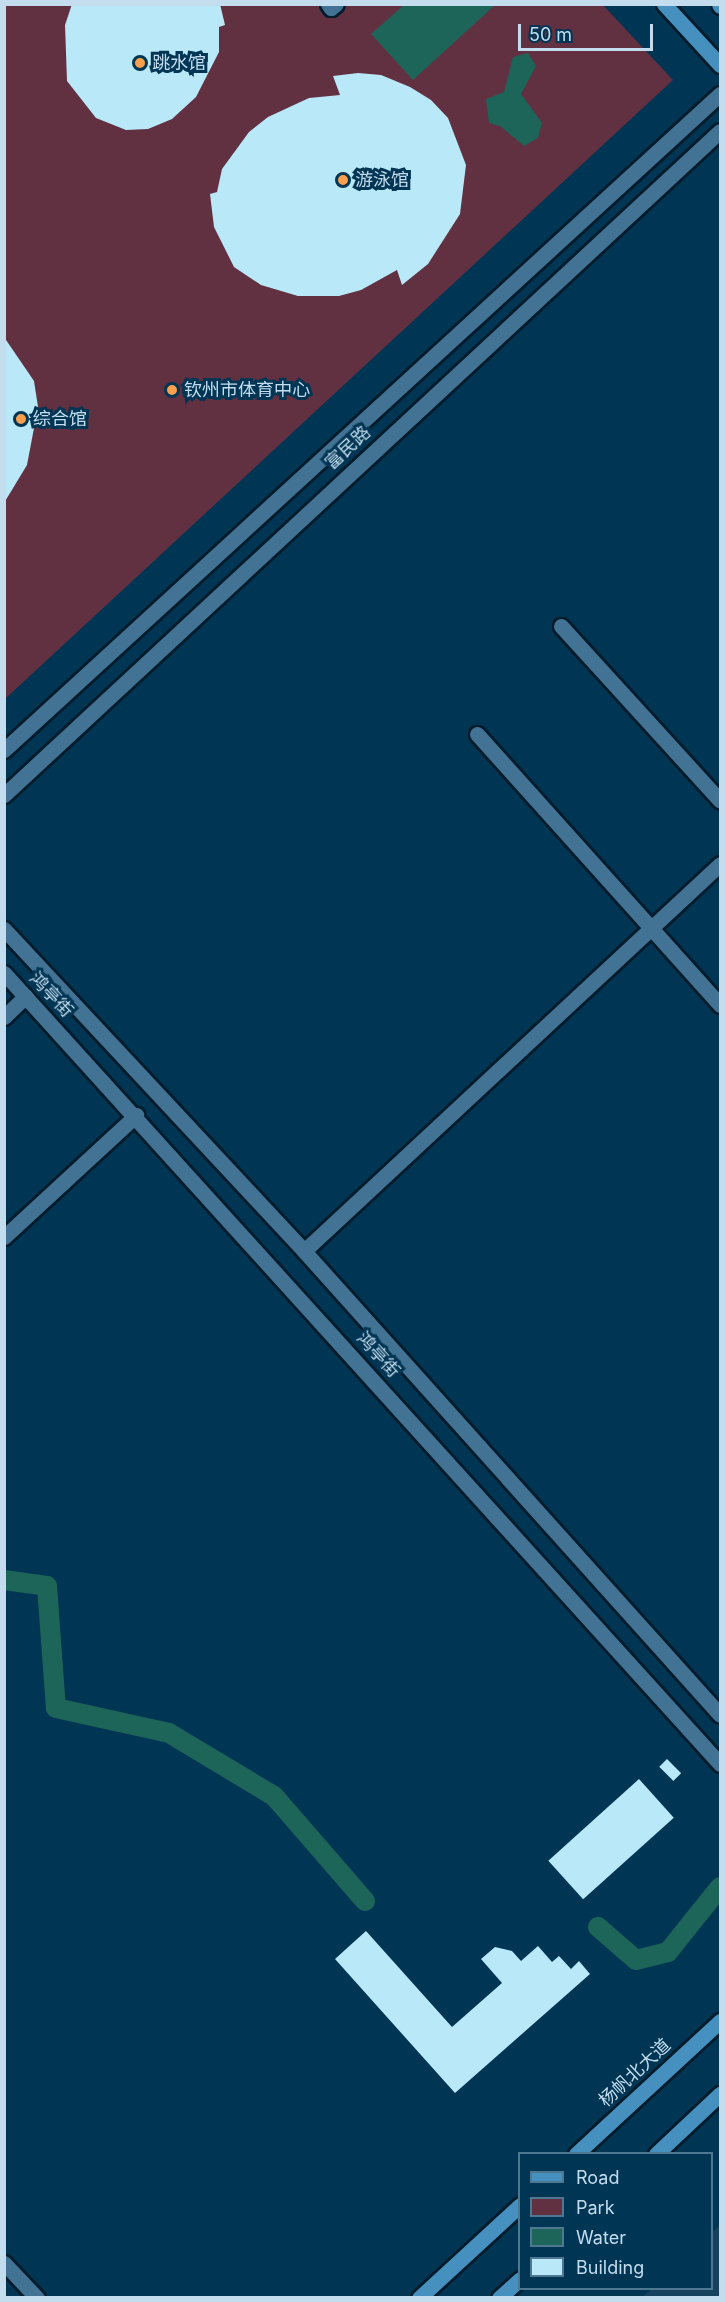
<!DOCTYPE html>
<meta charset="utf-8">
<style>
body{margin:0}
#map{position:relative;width:725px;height:2302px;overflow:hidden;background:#003553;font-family:Inter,"Noto Sans SC",sans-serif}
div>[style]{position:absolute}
.built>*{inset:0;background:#17425e}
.green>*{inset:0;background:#613141}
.water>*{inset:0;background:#1d6559}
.canal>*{height:20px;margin:-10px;padding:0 10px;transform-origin:10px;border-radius:10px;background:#1d6559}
.building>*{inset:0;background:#b9e9f9;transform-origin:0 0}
.roads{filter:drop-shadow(2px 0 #031c2c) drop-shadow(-2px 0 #031c2c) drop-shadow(0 2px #031c2c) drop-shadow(0 -2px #031c2c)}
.minor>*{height:15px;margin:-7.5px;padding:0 7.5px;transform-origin:7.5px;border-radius:7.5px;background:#427394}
.major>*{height:15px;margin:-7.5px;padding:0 7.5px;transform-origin:7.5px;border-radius:7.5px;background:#4690bf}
.dots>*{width:16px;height:16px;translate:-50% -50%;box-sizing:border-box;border:3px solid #003553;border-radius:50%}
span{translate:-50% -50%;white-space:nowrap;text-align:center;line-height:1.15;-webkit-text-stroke:6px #003553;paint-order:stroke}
.poi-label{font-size:18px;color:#c3dcee}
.left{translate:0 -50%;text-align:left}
.street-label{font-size:18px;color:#c3dcee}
.frame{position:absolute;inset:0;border:6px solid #c3dcee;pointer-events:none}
.legend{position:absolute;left:518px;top:2152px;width:195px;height:138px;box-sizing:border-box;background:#003553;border:2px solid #4e7891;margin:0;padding:8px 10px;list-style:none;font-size:18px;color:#c3dcee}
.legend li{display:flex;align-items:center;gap:12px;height:30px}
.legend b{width:30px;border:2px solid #4e7891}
.scale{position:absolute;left:518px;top:24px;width:135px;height:27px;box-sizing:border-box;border:3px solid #c3dcee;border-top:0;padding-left:8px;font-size:18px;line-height:21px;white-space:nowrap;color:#c3dcee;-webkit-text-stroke:4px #003553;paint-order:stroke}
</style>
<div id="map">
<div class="built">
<div style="clip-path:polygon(720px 2225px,720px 2297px,642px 2297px,652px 2289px,712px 2288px,712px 2233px)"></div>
</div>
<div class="green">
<div style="clip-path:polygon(5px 5px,603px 5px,673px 80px,5px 699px)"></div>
</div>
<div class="water">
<div style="clip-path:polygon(404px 5px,404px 4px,495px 5px,413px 80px,371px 34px)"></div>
<div style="clip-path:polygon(528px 53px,536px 66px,521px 94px,542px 123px,538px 138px,524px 146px,500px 126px,489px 123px,486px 99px,504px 92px,513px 57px)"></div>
</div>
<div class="canal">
<div style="left:4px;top:1580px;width:43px;rotate:7.9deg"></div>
<div style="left:47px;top:1586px;width:122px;rotate:85.8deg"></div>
<div style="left:56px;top:1708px;width:116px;rotate:12.5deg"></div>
<div style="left:169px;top:1733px;width:122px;rotate:31deg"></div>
<div style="left:274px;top:1796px;width:139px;rotate:49.1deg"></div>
<div style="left:598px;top:1927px;width:50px;rotate:41deg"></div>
<div style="left:636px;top:1960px;width:33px;rotate:-14deg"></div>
<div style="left:668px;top:1952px;width:83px;rotate:-51.3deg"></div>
</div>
<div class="building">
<div style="clip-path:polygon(72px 4px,220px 4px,225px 25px,219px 27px,219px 52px,196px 97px,172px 119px,148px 129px,126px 130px,96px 118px,67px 81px,65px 25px)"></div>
<div style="clip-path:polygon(358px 73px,381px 75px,410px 87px,431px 100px,448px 118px,466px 165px,460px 214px,428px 264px,402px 285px,397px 270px,361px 290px,339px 296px,298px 296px,261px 285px,234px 267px,214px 227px,210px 194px,217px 192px,222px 169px,249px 132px,268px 117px,309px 98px,340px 95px,333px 76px)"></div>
<div style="clip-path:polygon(4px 337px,34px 381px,38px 407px,27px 465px,4px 503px)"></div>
<div style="left:667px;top:1759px;width:20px;height:11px;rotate:45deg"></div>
<div style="left:639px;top:1779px;width:52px;height:122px;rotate:48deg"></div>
<div style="clip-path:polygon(366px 1931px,452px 2027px,502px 1983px,481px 1959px,495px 1947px,512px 1951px,521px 1961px,538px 1946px,552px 1962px,559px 1956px,571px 1969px,579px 1961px,590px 1974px,455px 2093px,335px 1959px)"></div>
</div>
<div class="roads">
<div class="minor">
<div style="left:328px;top:4px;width:5px;rotate:53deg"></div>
<div style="left:331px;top:8px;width:6px;rotate:-39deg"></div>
<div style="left:561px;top:626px;width:236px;rotate:47.7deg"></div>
<div style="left:477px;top:734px;width:364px;rotate:48.1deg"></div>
<div style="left:4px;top:750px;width:971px;rotate:-42.5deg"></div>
<div style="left:4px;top:795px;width:976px;rotate:-42.84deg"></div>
<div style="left:4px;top:929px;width:440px;rotate:47deg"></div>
<div style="left:304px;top:1251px;width:623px;rotate:48.12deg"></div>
<div style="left:4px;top:973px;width:1067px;rotate:47.85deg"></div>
<div style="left:4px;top:1017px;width:30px;rotate:-44deg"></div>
<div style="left:4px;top:1237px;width:180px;rotate:-42.7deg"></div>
<div style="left:304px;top:1251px;width:568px;rotate:-42.93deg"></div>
<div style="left:4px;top:2263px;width:48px;rotate:46.7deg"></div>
</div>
<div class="major">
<div style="left:664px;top:4px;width:83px;rotate:47.4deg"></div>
<div style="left:719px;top:4px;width:2px;rotate:63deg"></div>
<div style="left:576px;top:2154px;width:196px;rotate:-42.7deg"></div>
<div style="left:656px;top:2154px;width:88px;rotate:-43.2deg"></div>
<div style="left:419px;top:2298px;width:137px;rotate:-42.6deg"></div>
<div style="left:499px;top:2298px;width:28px;rotate:-42deg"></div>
</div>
</div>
<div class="dots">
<div style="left:140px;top:63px;background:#fa9f4e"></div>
<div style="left:343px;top:180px;background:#fa9f4e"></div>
<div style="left:172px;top:390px;background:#fa9f4e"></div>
<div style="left:21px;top:419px;background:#fa9f4e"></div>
</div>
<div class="poi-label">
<span class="left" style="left:152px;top:63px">跳水馆</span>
<span class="left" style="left:355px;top:180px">游泳馆</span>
<span class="left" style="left:184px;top:390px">钦州市体育中心</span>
<span class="left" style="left:33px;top:419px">综合馆</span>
</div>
<div class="street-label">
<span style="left:348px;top:448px;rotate:-43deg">富民路</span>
<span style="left:51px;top:995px;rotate:47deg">鸿亭街</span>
<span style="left:378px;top:1355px;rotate:48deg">鸿亭街</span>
<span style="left:635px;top:2073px;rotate:-43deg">杨帆北大道</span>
</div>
<div class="frame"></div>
<ul class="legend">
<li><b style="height:8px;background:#4690bf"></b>Road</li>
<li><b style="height:16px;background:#613141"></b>Park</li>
<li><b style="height:16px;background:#1d6559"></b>Water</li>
<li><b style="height:16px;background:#b9e9f9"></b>Building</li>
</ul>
<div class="scale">50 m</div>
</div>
